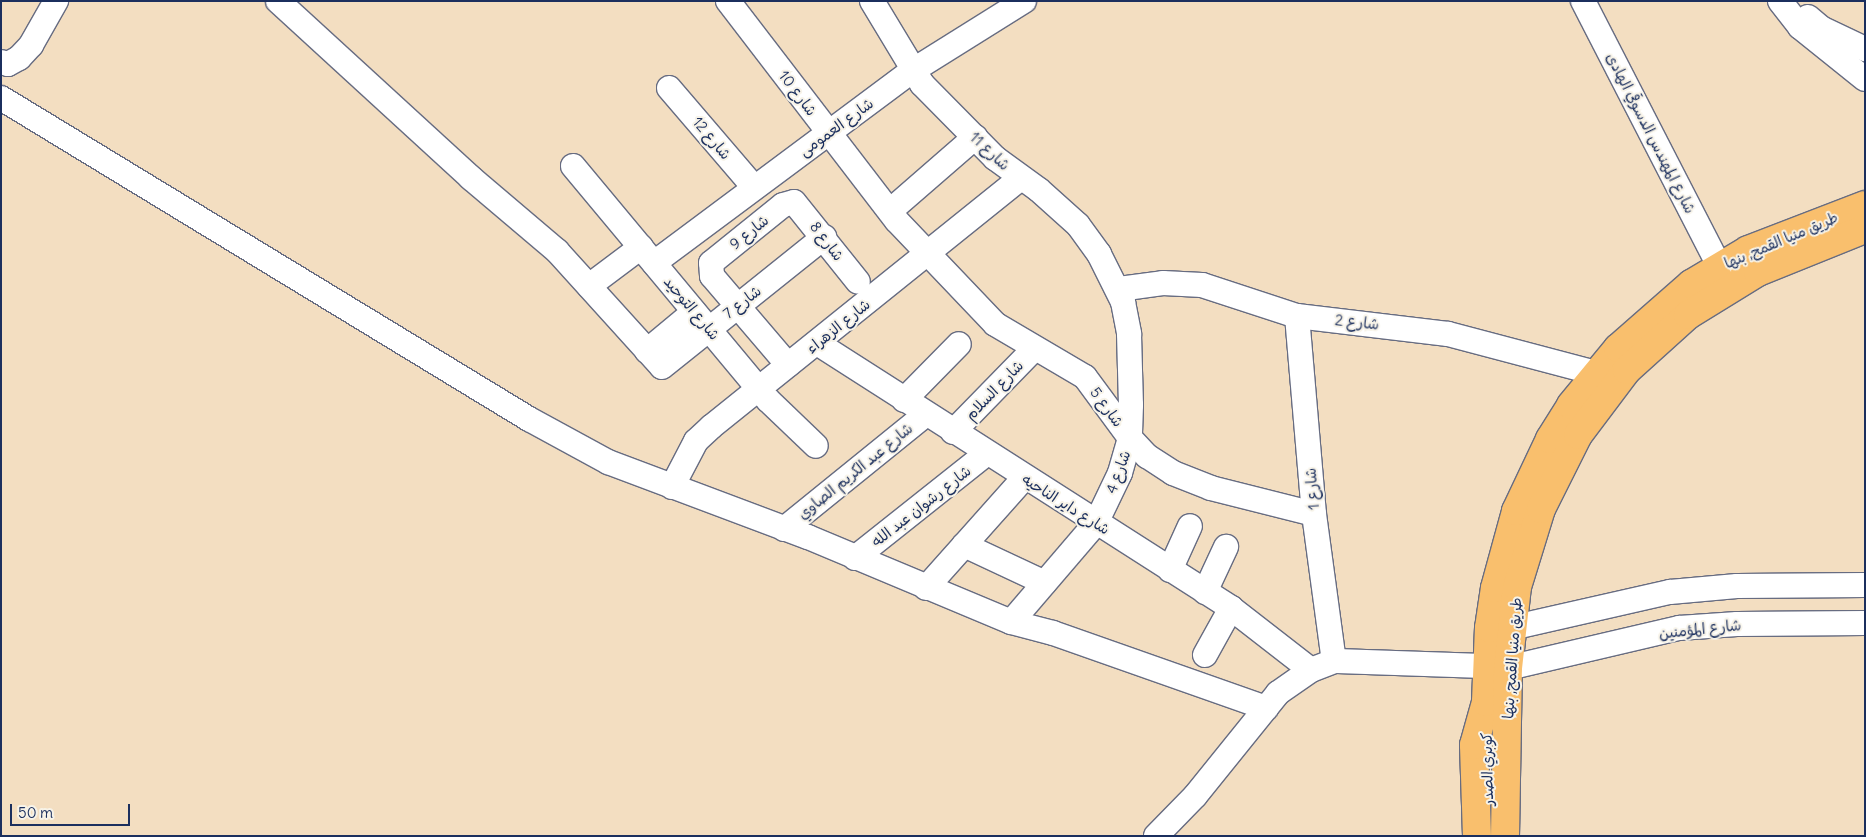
<!DOCTYPE html>
<meta charset="utf-8">
<style>
body{margin:0}
#map{position:relative;width:1866px;height:837px;overflow:hidden;background:#f3dec1;font-family:Delius,"Playpen Sans Arabic",sans-serif}
div>[style]{position:absolute}
.roads{filter:drop-shadow(1px 0 #676c81) drop-shadow(-1px 0 #676c81) drop-shadow(0 1px #676c81) drop-shadow(0 -1px #676c81)}
.minor>*{height:24px;margin:-12px;padding:0 12px;transform-origin:12px;border-radius:12px;background:#fff}
.highway>*{height:28px;margin:-14px;padding:0 14px;transform-origin:14px;border-radius:14px;background:#f9bf6d}
span{translate:-50% -50%;white-space:nowrap;text-align:center;line-height:1.15;-webkit-text-stroke:4px #f7f3e8;paint-order:stroke}
.street-label{font-size:15px;color:#1b2f5e}
.frame{position:absolute;inset:0;border:2px solid #1b2f5e;pointer-events:none}
.scale{position:absolute;left:10px;top:804px;width:120px;height:22px;box-sizing:border-box;border:2px solid #1b2f5e;border-top:0;padding-left:6px;font-size:15px;line-height:18px;white-space:nowrap;color:#1b2f5e;-webkit-text-stroke:4px #f7f3e8;paint-order:stroke}
</style>
<div id="map">
<div class="roads">
<div class="minor">
<div style="left:278px;top:1px;width:262px;rotate:42.5deg"></div>
<div style="left:471px;top:178px;width:113px;rotate:40.3deg"></div>
<div style="left:557px;top:251px;width:156px;rotate:47.8deg"></div>
<div style="left:662px;top:367px;width:208px;rotate:-38.7deg"></div>
<div style="left:728px;top:1px;width:277px;rotate:52.5deg"></div>
<div style="left:897px;top:221px;width:142px;rotate:46.4deg"></div>
<div style="left:995px;top:324px;width:104px;rotate:30.5deg"></div>
<div style="left:1085px;top:377px;width:76px;rotate:53.6deg"></div>
<div style="left:1130px;top:438px;width:25px;rotate:47deg"></div>
<div style="left:1147px;top:456px;width:31px;rotate:33deg"></div>
<div style="left:1173px;top:473px;width:41px;rotate:21.5deg"></div>
<div style="left:1211px;top:488px;width:106px;rotate:14.2deg"></div>
<div style="left:872px;top:1px;width:97px;rotate:58.9deg"></div>
<div style="left:922px;top:84px;width:104px;rotate:45.4deg"></div>
<div style="left:995px;top:158px;width:54px;rotate:36deg"></div>
<div style="left:1039px;top:190px;width:52px;rotate:41.9deg"></div>
<div style="left:1078px;top:225px;width:36px;rotate:54deg"></div>
<div style="left:1099px;top:254px;width:54px;rotate:63.4deg"></div>
<div style="left:1123px;top:302px;width:33px;rotate:79deg"></div>
<div style="left:1129px;top:334px;width:71px;rotate:88.4deg"></div>
<div style="left:1131px;top:405px;width:33px;rotate:92deg"></div>
<div style="left:1130px;top:438px;width:36px;rotate:106deg"></div>
<div style="left:1120px;top:473px;width:55px;rotate:115.6deg"></div>
<div style="left:1096px;top:523px;width:130px;rotate:130.6deg"></div>
<div style="left:1583px;top:1px;width:298px;rotate:62.8deg"></div>
<div style="left:1780px;top:1px;width:33px;rotate:52deg"></div>
<div style="left:1800px;top:27px;width:83px;rotate:38.7deg"></div>
<div style="left:1808px;top:17px;width:17px;rotate:40deg"></div>
<div style="left:1821px;top:28px;width:49px;rotate:25.5deg"></div>
<div style="left:1px;top:62px;width:7px;rotate:16deg"></div>
<div style="left:8px;top:64px;width:13px;rotate:-29deg"></div>
<div style="left:19px;top:58px;width:18px;rotate:-47deg"></div>
<div style="left:31px;top:45px;width:51px;rotate:-60.4deg"></div>
<div style="left:669px;top:88px;width:130px;rotate:49.4deg"></div>
<div style="left:1px;top:98px;width:618px;rotate:31.3deg"></div>
<div style="left:529px;top:419px;width:90px;rotate:28.6deg"></div>
<div style="left:608px;top:462px;width:214px;rotate:20.6deg"></div>
<div style="left:808px;top:537px;width:220px;rotate:22.7deg"></div>
<div style="left:1011px;top:622px;width:43px;rotate:14.7deg"></div>
<div style="left:1053px;top:633px;width:226px;rotate:19.4deg"></div>
<div style="left:573px;top:166px;width:305px;rotate:50.2deg"></div>
<div style="left:768px;top:400px;width:66px;rotate:43.8deg"></div>
<div style="left:890px;top:211px;width:113px;rotate:-41deg"></div>
<div style="left:654px;top:263px;width:322px;rotate:-36.7deg"></div>
<div style="left:912px;top:71px;width:132px;rotate:-32deg"></div>
<div style="left:589px;top:286px;width:65px;rotate:-36.9deg"></div>
<div style="left:1119px;top:289px;width:44px;rotate:-7.8deg"></div>
<div style="left:1163px;top:283px;width:39px;rotate:3deg"></div>
<div style="left:1202px;top:285px;width:100px;rotate:18.1deg"></div>
<div style="left:1297px;top:316px;width:152px;rotate:6.8deg"></div>
<div style="left:1448px;top:334px;width:153px;rotate:14.8deg"></div>
<div style="left:1297px;top:316px;width:199px;rotate:85.1deg"></div>
<div style="left:1314px;top:514px;width:148px;rotate:82.3deg"></div>
<div style="left:817px;top:343px;width:492px;rotate:32.6deg"></div>
<div style="left:1231px;top:608px;width:101px;rotate:37.8deg"></div>
<div style="left:647px;top:351px;width:61px;rotate:-39.7deg"></div>
<div style="left:788px;top:365px;width:117px;rotate:-130.5deg"></div>
<div style="left:712px;top:276px;width:13px;rotate:-94deg"></div>
<div style="left:711px;top:263px;width:92px;rotate:-38.9deg"></div>
<div style="left:783px;top:205px;width:11px;rotate:-15deg"></div>
<div style="left:794px;top:202px;width:102px;rotate:51.3deg"></div>
<div style="left:904px;top:400px;width:78px;rotate:-45.5deg"></div>
<div style="left:953px;top:432px;width:116px;rotate:-45.7deg"></div>
<div style="left:672px;top:487px;width:52px;rotate:-62.4deg"></div>
<div style="left:696px;top:441px;width:21px;rotate:-43deg"></div>
<div style="left:711px;top:427px;width:398px;rotate:-38.8deg"></div>
<div style="left:784px;top:529px;width:183px;rotate:-39deg"></div>
<div style="left:964px;top:545px;width:89px;rotate:25.1deg"></div>
<div style="left:855px;top:558px;width:169px;rotate:-38.5deg"></div>
<div style="left:1170px;top:570px;width:48px;rotate:-65.6deg"></div>
<div style="left:926px;top:588px;width:147px;rotate:-48.3deg"></div>
<div style="left:1205px;top:592px;width:50px;rotate:-65deg"></div>
<div style="left:1511px;top:628px;width:163px;rotate:-12.8deg"></div>
<div style="left:1670px;top:592px;width:67px;rotate:-5.1deg"></div>
<div style="left:1737px;top:586px;width:128px;rotate:-0.4deg"></div>
<div style="left:1205px;top:655px;width:54px;rotate:-61deg"></div>
<div style="left:1508px;top:668px;width:176px;rotate:-13.2deg"></div>
<div style="left:1679px;top:628px;width:58px;rotate:-3.9deg"></div>
<div style="left:1737px;top:624px;width:128px;rotate:-0.4deg"></div>
<div style="left:1156px;top:836px;width:56px;rotate:-45.7deg"></div>
<div style="left:1195px;top:796px;width:132px;rotate:-51.1deg"></div>
<div style="left:1278px;top:693px;width:40px;rotate:-34.9deg"></div>
<div style="left:1311px;top:670px;width:25px;rotate:-21deg"></div>
<div style="left:1334px;top:661px;width:152px;rotate:1.9deg"></div>
</div>
<div class="highway">
<div style="left:1477px;top:836px;width:91px;rotate:-91.9deg"></div>
<div style="left:1474px;top:745px;width:45px;rotate:-74.4deg"></div>
<div style="left:1486px;top:702px;width:74px;rotate:-87.7deg"></div>
<div style="left:1489px;top:628px;width:40px;rotate:-81.5deg"></div>
<div style="left:1495px;top:588px;width:80px;rotate:-74.7deg"></div>
<div style="left:1516px;top:511px;width:80px;rotate:-64.7deg"></div>
<div style="left:1550px;top:439px;width:40px;rotate:-58deg"></div>
<div style="left:1571px;top:405px;width:74px;rotate:-50.5deg"></div>
<div style="left:1618px;top:348px;width:97px;rotate:-41.2deg"></div>
<div style="left:1691px;top:284px;width:66px;rotate:-30.8deg"></div>
<div style="left:1748px;top:250px;width:125px;rotate:-21deg"></div>
<div style="left:1505px;top:836px;width:168px;rotate:-89deg"></div>
<div style="left:1508px;top:668px;width:81px;rotate:-83.7deg"></div>
<div style="left:1517px;top:587px;width:82px;rotate:-72.9deg"></div>
<div style="left:1541px;top:509px;width:83px;rotate:-63.4deg"></div>
<div style="left:1578px;top:435px;width:81px;rotate:-53deg"></div>
<div style="left:1627px;top:370px;width:82px;rotate:-42deg"></div>
<div style="left:1688px;top:315px;width:82px;rotate:-31.6deg"></div>
<div style="left:1758px;top:272px;width:115px;rotate:-21.9deg"></div>
</div>
</div>
<div class="street-label">
<span style="left:798px;top:93px;rotate:53deg">شارع 10</span>
<span style="left:836px;top:127px;rotate:-36deg">شارع العمومى</span>
<span style="left:1651px;top:133px;rotate:63deg">شارع المهندس الدسوقي الهادى</span>
<span style="left:712px;top:138px;rotate:50deg">شارع 12</span>
<span style="left:990px;top:151px;rotate:43deg">شارع 11</span>
<span style="left:749px;top:232px;rotate:-39deg">شارع 9</span>
<span style="left:1781px;top:240px;rotate:-23deg">طريق منيا القمح, بنها</span>
<span style="left:827px;top:241px;rotate:53deg">شارع 8</span>
<span style="left:742px;top:302px;rotate:-38deg">شارع 7</span>
<span style="left:692px;top:308px;rotate:50deg">شارع التوحيد</span>
<span style="left:1357px;top:322px;rotate:6deg">شارع 2</span>
<span style="left:838px;top:326px;rotate:-39deg">شارع الزهراء</span>
<span style="left:994px;top:390px;rotate:-46deg">شارع السلام</span>
<span style="left:1107px;top:407px;rotate:54deg">شارع 5</span>
<span style="left:855px;top:471px;rotate:-39deg">شارع عبد الكريم الصاوي</span>
<span style="left:1118px;top:472px;rotate:-70deg">شارع 4</span>
<span style="left:1312px;top:489px;rotate:-95deg">شارع 1</span>
<span style="left:1066px;top:504px;rotate:32deg">شارع داير الناحيه</span>
<span style="left:921px;top:506px;rotate:-38deg">شارع رشوان عبد الله</span>
<span style="left:1700px;top:629px;rotate:-6deg">شارع المؤمنين</span>
<span style="left:1512px;top:658px;rotate:-86deg">طريق منيا القمح, بنها</span>
<span style="left:1487px;top:769px;rotate:-91deg">كوبري الصدر</span>
</div>
<div class="frame"></div>
<div class="scale">50 m</div>
</div>
